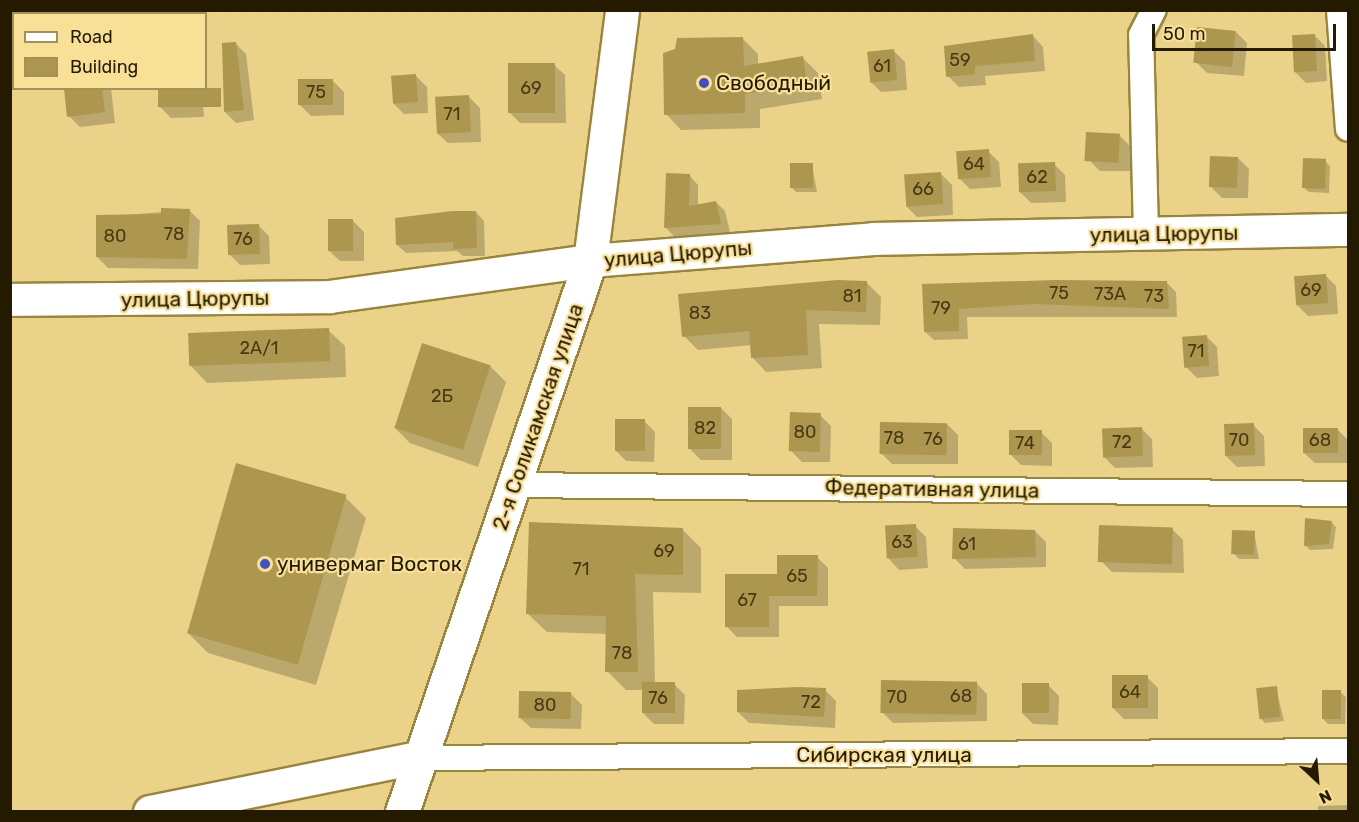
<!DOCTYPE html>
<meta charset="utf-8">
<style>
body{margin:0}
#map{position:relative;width:1359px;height:822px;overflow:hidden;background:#ead389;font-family:Rubik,sans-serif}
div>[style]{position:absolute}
.shadow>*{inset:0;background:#0003}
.building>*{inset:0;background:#ad964e;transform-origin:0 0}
.roads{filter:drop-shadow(2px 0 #9b843b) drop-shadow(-2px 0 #9b843b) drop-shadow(0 2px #9b843b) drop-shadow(0 -2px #9b843b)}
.minor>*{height:24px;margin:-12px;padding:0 12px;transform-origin:12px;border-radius:12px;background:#fff}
.tertiary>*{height:32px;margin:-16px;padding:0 16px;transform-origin:16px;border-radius:16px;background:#fff}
.primary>*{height:33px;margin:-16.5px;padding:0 16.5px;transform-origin:16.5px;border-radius:16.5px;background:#fff}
.dots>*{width:16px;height:16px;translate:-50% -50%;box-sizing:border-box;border:3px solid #f8e096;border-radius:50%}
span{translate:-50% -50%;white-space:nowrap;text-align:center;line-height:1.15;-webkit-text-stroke:4.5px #f8e096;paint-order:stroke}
.number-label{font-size:18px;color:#463914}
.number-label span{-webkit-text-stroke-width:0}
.poi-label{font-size:21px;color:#231a00}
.left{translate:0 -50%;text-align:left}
.street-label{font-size:21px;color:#231a00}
.frame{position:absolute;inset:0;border:12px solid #231a00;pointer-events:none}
.legend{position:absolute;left:12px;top:12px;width:195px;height:78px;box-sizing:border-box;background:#f8e096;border:2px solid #a3915a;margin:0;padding:8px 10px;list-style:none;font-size:18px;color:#231a00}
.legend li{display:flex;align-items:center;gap:12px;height:30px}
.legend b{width:30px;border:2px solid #a3915a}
.north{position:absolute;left:1287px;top:750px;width:60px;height:60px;-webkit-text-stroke:4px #f8e096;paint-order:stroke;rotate:154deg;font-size:16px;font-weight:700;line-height:24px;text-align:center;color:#231a00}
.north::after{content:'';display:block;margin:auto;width:21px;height:27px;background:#231a00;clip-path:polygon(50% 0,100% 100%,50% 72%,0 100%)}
.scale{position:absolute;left:1152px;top:24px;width:184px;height:27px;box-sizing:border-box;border:3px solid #231a00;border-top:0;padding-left:8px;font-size:18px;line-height:21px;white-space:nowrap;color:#231a00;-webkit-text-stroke:4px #f8e096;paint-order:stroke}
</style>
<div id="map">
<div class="shadow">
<div style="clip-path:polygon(1236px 32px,1247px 43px,1244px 76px,1207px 73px,1196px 62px)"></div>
<div style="clip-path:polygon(1314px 35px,1325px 46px,1327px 81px,1306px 83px,1295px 72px)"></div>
<div style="clip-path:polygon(1033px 36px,1043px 47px,1045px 71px,985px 76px,986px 85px,959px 87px,948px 76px)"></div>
<div style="clip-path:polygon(742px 38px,758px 54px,758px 65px,803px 58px,818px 73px,822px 99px,760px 109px,760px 128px,681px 130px,666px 114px)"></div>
<div style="clip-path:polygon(235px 43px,246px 54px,254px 120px,236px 123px,225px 112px)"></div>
<div style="clip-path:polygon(894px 51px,905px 62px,907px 90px,881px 92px,870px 81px)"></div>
<div style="clip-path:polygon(554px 65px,565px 75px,566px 123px,520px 123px,509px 112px)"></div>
<div style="clip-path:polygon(416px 76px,427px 87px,428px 113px,404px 114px,393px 103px)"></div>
<div style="clip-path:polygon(333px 81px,344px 92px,344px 115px,311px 116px,300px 105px)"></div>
<div style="clip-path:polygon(65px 88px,111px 88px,115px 123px,80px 127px,69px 116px)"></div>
<div style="clip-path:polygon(202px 88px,204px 117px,171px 118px,160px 107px)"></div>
<div style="clip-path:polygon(469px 97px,480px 108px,481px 142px,448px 143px,437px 133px)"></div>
<div style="clip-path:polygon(1119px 135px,1130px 146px,1130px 171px,1100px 171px,1089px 160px)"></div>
<div style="clip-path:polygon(988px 151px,999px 162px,1001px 187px,970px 189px,959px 178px)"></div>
<div style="clip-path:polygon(1238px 158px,1249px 169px,1248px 198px,1222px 198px,1211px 187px)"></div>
<div style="clip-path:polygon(1325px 161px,1330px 166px,1329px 193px,1309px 192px,1303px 187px)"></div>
<div style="clip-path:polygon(1054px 164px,1065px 175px,1066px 202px,1031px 203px,1020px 192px)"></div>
<div style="clip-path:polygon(812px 165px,817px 192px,796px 192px,791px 187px)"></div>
<div style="clip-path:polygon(941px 174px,952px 185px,953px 215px,917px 217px,906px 206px)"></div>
<div style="clip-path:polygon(689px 175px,698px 185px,698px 206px,716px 202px,725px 211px,730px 232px,675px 237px,666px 228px)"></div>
<div style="clip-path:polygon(189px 210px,200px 221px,198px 269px,108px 268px,97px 257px,97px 217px)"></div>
<div style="clip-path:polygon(476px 212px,484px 221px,485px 256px,463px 256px,457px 251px,406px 253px,397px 245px)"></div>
<div style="clip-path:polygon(353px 221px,364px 232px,364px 261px,340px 261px,329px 251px)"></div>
<div style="clip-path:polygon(258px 225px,269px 236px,270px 264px,240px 265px,229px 254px)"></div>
<div style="clip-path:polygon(1325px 275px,1336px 286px,1338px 314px,1308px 316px,1297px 305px)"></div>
<div style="clip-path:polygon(867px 283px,881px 297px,880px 325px,819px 324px,822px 368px,766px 372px,752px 357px,752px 345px,698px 350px,684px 336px)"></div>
<div style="clip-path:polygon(1167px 283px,1176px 292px,1177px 317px,967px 317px,968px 339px,934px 340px,925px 332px,924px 286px)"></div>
<div style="clip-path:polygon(328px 330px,345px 346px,346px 377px,207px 383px,191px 366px)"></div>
<div style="clip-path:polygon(1206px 336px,1217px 347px,1219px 376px,1197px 378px,1186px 367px)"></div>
<div style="clip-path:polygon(490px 366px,506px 382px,478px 467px,410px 443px,394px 427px)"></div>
<div style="clip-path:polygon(721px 408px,732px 419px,732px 460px,701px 460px,690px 449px)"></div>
<div style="clip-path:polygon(820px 415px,831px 426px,830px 462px,802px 462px,791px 451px)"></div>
<div style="clip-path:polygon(644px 421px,655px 432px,654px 462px,626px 461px,615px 450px)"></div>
<div style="clip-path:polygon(947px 424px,958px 435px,958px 464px,892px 464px,881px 453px)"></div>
<div style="clip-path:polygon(1253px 425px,1264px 436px,1265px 466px,1237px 467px,1226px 456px)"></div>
<div style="clip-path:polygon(1141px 428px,1152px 439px,1153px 467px,1115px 468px,1104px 457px)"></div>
<div style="clip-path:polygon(1337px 429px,1348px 440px,1348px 463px,1315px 463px,1304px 453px)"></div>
<div style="clip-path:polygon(1041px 432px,1052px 443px,1052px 466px,1021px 465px,1010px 454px)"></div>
<div style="clip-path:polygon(345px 497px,366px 518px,316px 685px,208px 653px,187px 632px)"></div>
<div style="clip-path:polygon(1331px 522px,1336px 527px,1333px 549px,1310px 550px,1305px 545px)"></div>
<div style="clip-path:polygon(915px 526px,926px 537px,928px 568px,899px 570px,889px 559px)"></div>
<div style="clip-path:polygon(1172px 529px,1183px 540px,1184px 573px,1112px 572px,1101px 561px)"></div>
<div style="clip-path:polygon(683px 530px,701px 548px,701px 593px,653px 592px,655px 683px,674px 684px,685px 695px,684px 724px,654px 724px,643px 713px,643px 690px,626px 690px,607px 671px,607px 634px,547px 632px,528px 614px)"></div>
<div style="clip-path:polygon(1035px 531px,1046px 542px,1046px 567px,965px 569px,954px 558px)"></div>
<div style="clip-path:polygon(1254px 532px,1259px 559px,1239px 559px,1234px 554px)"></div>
<div style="clip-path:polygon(817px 557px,828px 568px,828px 606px,779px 606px,779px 637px,737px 637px,726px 626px,778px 575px)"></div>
<div style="clip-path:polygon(1147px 677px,1158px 688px,1158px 719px,1124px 719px,1113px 708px)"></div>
<div style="clip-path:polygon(976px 683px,987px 694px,987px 721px,893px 723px,882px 712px)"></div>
<div style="clip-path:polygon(1048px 685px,1059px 696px,1058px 725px,1033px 724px,1022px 713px)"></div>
<div style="clip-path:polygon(1276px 688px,1284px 721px,1265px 723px,1260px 718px)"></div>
<div style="clip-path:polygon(825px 690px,836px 701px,835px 728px,749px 723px,738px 712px)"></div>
<div style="clip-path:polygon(1340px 692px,1346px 697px,1345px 724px,1328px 724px,1323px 719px)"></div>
<div style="clip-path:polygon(571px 694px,582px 705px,581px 729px,531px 728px,520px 718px)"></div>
<div style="clip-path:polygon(1348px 805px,1348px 812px,1318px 812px,1318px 806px)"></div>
</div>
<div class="building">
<div style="left:1197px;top:27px;width:39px;height:36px;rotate:6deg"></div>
<div style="clip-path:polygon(1033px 34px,1035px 61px,975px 66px,975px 74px,946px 77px,944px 46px)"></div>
<div style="left:1315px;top:34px;width:37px;height:23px;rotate:87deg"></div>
<div style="clip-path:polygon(743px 37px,744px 66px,803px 56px,807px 83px,745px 94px,745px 113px,664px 115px,663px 53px,675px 49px,677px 38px)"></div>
<div style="clip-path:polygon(236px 42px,244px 110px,224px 112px,222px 43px)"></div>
<div style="left:894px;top:49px;width:31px;height:27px;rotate:84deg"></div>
<div style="left:508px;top:63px;width:47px;height:50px"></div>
<div style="left:416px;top:74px;width:28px;height:25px;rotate:86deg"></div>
<div style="left:333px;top:79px;width:26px;height:35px;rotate:90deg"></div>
<div style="clip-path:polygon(64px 88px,102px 88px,105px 112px,67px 117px)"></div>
<div style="left:158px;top:88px;width:63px;height:19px"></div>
<div style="left:469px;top:95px;width:37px;height:34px;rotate:87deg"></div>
<div style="left:1086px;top:132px;width:34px;height:29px;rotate:3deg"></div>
<div style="left:989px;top:149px;width:28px;height:33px;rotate:86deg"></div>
<div style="left:1210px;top:156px;width:28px;height:31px;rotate:2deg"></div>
<div style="left:1303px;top:158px;width:23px;height:30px;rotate:2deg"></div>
<div style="left:1055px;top:162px;width:29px;height:37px;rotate:88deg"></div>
<div style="left:790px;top:163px;width:23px;height:25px"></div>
<div style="left:941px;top:172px;width:32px;height:37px;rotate:86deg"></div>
<div style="clip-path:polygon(666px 173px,690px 174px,689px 206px,716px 201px,721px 224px,664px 228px)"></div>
<div style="clip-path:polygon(161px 208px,190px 209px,187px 259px,96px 257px,96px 215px,161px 214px)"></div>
<div style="clip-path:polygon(452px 211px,476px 211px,477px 248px,453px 249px,453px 242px,396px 245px,395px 218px)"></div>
<div style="left:328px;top:219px;width:25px;height:32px"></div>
<div style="left:259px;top:224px;width:30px;height:32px;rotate:88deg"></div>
<div style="left:1326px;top:274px;width:29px;height:32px;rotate:86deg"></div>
<div style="clip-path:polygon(837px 280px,867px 281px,866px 312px,806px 310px,808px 355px,751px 358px,749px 331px,682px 337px,678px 294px)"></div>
<div style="clip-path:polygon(1055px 280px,1167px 281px,1169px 309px,1033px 304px,959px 309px,959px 331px,924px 332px,922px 284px)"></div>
<div style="left:329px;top:328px;width:33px;height:141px;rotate:88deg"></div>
<div style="left:1207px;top:335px;width:31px;height:25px;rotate:86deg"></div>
<div style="left:422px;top:343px;width:72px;height:89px;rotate:18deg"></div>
<div style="left:688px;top:407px;width:33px;height:42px"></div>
<div style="left:790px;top:412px;width:31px;height:39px;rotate:2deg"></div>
<div style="left:615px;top:419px;width:30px;height:32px"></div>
<div style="left:880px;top:422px;width:67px;height:32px;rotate:1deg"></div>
<div style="left:1254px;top:423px;width:32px;height:30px;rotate:88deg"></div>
<div style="left:1142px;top:427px;width:29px;height:40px;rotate:88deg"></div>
<div style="left:1303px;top:428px;width:35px;height:25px"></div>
<div style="left:1009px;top:430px;width:33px;height:25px"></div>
<div style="left:236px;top:463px;width:115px;height:177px;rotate:16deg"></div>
<div style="clip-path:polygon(1305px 518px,1332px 521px,1329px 544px,1304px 546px)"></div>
<div style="clip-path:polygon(529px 522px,683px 528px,683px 575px,635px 574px,638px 672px,605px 672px,606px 616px,526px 614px)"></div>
<div style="left:916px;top:524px;width:33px;height:31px;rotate:87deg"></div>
<div style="left:1099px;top:525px;width:74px;height:37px;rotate:2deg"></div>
<div style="clip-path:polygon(953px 528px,1035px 530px,1036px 557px,952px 559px)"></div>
<div style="left:1232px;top:530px;width:23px;height:24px;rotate:2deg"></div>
<div style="clip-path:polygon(777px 555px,818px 555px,817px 596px,769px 596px,769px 627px,725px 627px,725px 574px,777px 574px)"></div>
<div style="left:1112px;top:675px;width:36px;height:33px"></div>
<div style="left:881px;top:680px;width:96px;height:33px;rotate:1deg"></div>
<div style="left:642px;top:682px;width:33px;height:31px"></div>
<div style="left:1022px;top:683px;width:27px;height:30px"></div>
<div style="left:1277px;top:686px;width:31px;height:21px;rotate:84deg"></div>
<div style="clip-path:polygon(797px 687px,826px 688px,824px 717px,737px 712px,737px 690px)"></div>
<div style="left:1322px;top:690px;width:19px;height:29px"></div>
<div style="left:519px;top:691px;width:52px;height:27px;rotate:1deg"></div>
</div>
<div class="roads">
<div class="minor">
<div style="left:1339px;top:10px;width:119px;rotate:85.7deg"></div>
<div style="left:1146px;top:234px;width:199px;rotate:-91.4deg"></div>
<div style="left:1141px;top:35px;width:28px;rotate:-63deg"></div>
<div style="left:516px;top:485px;width:832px;rotate:0.62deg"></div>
<div style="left:419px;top:758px;width:929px;rotate:-0.43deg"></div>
</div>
<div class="tertiary">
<div style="left:10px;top:300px;width:320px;rotate:-0.5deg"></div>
<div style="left:330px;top:297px;width:262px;rotate:-7.9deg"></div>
<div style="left:590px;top:261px;width:285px;rotate:-4.4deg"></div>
<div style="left:874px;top:239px;width:474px;rotate:-1.1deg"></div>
<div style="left:150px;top:812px;width:274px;rotate:-11.4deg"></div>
</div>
<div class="primary">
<div style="left:402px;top:812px;width:582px;rotate:-71.16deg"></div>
<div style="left:590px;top:261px;width:253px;rotate:-82.7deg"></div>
</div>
</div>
<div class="dots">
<div style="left:704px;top:83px;background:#4150c4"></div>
<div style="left:265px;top:564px;background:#4150c4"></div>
</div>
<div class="number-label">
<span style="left:960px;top:60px">59</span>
<span style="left:882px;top:66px">61</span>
<span style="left:531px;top:88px">69</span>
<span style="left:316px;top:92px">75</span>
<span style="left:452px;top:114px">71</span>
<span style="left:974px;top:164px">64</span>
<span style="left:1037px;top:177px">62</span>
<span style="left:923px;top:189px">66</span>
<span style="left:174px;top:234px">78</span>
<span style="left:115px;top:236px">80</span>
<span style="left:243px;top:239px">76</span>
<span style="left:1311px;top:290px">69</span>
<span style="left:1059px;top:293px">75</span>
<span style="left:1110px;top:294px">73А</span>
<span style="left:852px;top:296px">81</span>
<span style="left:1154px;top:296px">73</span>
<span style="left:941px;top:308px">79</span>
<span style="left:700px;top:313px">83</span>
<span style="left:259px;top:348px">2А/1</span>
<span style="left:1196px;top:351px">71</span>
<span style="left:442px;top:396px">2Б</span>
<span style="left:705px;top:428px">82</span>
<span style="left:805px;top:432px">80</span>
<span style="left:894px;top:438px">78</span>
<span style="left:933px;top:439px">76</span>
<span style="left:1239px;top:440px">70</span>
<span style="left:1320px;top:440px">68</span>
<span style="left:1122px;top:442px">72</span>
<span style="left:1025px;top:443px">74</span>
<span style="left:902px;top:542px">63</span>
<span style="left:967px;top:544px">61</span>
<span style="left:664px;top:551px">69</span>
<span style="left:581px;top:569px">71</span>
<span style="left:797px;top:576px">65</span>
<span style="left:747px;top:600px">67</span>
<span style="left:622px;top:653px">78</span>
<span style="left:1130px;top:692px">64</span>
<span style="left:961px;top:696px">68</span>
<span style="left:897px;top:697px">70</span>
<span style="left:658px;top:698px">76</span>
<span style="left:811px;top:702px">72</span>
<span style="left:545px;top:705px">80</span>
</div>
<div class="poi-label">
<span class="left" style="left:716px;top:83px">Свободный</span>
<span class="left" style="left:277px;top:564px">универмаг Восток</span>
</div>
<div class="street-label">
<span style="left:1164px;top:234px;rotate:-1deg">улица Цюрупы</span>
<span style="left:678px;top:254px;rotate:-5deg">улица Цюрупы</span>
<span style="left:195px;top:299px;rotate:-1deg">улица Цюрупы</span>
<span style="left:538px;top:417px;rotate:-71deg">2-я Соликамская улица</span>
<span style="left:932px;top:489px;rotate:1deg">Федеративная улица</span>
<span style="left:884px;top:755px">Сибирская улица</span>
</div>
<div class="frame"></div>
<ul class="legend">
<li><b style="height:8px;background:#fff"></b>Road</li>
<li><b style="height:16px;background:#ad964e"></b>Building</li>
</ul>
<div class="north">N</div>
<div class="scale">50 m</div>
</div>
